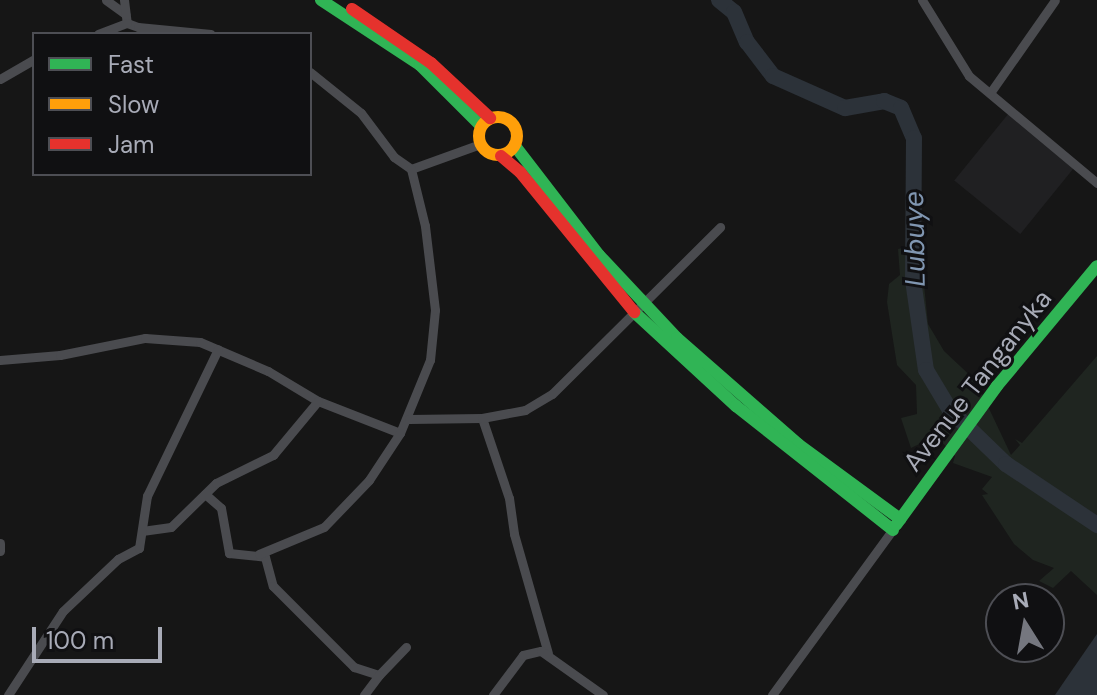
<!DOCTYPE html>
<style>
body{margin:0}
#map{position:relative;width:1097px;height:695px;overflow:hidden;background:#161616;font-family:"DM Sans",sans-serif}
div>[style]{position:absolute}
.built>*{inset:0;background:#202022;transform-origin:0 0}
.green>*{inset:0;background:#1f2520}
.water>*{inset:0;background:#2c3239}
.river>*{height:16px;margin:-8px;padding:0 8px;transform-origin:8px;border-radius:8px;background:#2c3239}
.street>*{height:9px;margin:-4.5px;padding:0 4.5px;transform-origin:4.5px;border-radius:4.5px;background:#4a4b4f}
.fast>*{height:12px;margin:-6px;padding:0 6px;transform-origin:6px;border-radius:6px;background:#30b455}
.slow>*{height:12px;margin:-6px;padding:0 6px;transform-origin:6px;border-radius:6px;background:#ff9f0a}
.slow>.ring{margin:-6px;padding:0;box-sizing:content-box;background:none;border:12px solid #ff9f0a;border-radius:50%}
.jam>*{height:12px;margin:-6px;padding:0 6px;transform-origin:6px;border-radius:6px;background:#e5322d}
span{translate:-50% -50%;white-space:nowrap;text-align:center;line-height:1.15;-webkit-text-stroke:6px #101012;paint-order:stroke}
.street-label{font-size:26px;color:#a8abb7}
.water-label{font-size:28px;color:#8096b1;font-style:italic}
.legend{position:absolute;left:32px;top:32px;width:280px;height:144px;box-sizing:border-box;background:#101012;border:2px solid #4d4e54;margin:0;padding:10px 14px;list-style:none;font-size:24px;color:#a8abb7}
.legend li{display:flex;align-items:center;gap:16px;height:40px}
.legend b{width:40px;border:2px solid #4d4e54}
.north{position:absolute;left:985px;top:583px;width:80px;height:80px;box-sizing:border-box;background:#101012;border:2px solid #4d4e54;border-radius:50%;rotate:349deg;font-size:22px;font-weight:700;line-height:32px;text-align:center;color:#a8abb7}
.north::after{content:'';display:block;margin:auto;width:28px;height:36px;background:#75777f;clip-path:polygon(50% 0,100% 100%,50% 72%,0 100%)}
.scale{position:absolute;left:32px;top:627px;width:130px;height:36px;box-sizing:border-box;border:4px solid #a8abb7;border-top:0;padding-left:10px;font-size:24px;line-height:28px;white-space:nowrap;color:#a8abb7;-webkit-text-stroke:6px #101012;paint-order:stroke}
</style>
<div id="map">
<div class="built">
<div style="left:1009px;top:113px;width:85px;height:87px;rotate:39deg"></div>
</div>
<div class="green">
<div style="clip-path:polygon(920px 245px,928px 324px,944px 351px,976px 381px,1011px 455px,1020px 445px,1015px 439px,1022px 443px,1097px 356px,1097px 595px,1071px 571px,1053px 588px,1039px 581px,1054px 568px,1033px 560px,1014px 544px,982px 495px,988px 494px,982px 489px,992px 477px,953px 463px,955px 456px,936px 436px,911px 448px,901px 418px,917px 414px,916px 385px,897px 365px,887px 302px,889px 284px,900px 275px,898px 249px)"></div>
</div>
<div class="water">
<div style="clip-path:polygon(1097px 634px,1097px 695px,1055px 695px,1068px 676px)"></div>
</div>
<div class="river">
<div style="left:719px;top:0;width:19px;rotate:39deg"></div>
<div style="left:734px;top:12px;width:33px;rotate:67deg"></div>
<div style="left:747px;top:42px;width:43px;rotate:52.6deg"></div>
<div style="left:773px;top:76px;width:79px;rotate:24deg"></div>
<div style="left:845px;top:108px;width:40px;rotate:-10deg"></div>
<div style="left:884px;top:101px;width:18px;rotate:22deg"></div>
<div style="left:901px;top:108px;width:33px;rotate:67deg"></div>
<div style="left:914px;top:138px;width:142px;rotate:90.4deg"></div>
<div style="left:913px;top:280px;width:91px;rotate:81.8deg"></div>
<div style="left:926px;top:370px;width:47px;rotate:59deg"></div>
<div style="left:950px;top:410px;width:78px;rotate:44deg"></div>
<div style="left:1006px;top:464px;width:110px;rotate:33.8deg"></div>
</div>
<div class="street">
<div style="left:106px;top:0;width:24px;rotate:36deg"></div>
<div style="left:124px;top:0;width:23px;rotate:83deg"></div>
<div style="left:127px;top:23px;width:12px;rotate:20deg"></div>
<div style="left:138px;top:27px;width:73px;rotate:5.5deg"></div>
<div style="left:922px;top:0;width:89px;rotate:58.3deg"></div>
<div style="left:969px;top:76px;width:167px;rotate:39.9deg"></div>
<div style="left:98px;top:34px;width:31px;rotate:-21deg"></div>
<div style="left:310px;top:72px;width:65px;rotate:38.8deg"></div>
<div style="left:361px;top:113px;width:55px;rotate:53.1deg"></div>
<div style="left:394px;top:157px;width:21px;rotate:35deg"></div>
<div style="left:411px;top:169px;width:73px;rotate:-19.9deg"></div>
<div style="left:0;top:79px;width:39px;rotate:-30deg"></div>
<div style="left:990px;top:93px;width:113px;rotate:-55deg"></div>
<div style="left:0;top:360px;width:60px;rotate:-4.8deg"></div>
<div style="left:60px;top:355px;width:87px;rotate:-11.3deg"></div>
<div style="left:145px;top:338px;width:55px;rotate:4.2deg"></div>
<div style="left:200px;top:342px;width:74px;rotate:23.1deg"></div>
<div style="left:268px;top:371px;width:58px;rotate:31deg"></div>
<div style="left:318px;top:401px;width:88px;rotate:21.3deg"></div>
<div style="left:400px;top:433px;width:79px;rotate:-67.7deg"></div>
<div style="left:430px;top:360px;width:50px;rotate:-84.3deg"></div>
<div style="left:435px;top:310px;width:85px;rotate:-96.8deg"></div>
<div style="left:425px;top:226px;width:59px;rotate:-103.8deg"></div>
<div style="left:482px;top:418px;width:84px;rotate:71.4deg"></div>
<div style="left:509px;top:498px;width:36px;rotate:82deg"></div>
<div style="left:514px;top:534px;width:124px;rotate:74.1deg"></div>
<div style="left:409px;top:419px;width:73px;rotate:-0.8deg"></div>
<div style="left:482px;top:418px;width:44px;rotate:-10.5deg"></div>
<div style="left:525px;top:410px;width:31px;rotate:-31deg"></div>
<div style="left:552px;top:394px;width:237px;rotate:-44.8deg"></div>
<div style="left:205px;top:494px;width:21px;rotate:41deg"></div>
<div style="left:221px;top:508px;width:46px;rotate:79.9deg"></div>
<div style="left:229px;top:553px;width:36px;rotate:6deg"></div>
<div style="left:265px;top:557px;width:30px;rotate:75deg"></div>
<div style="left:273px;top:586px;width:115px;rotate:45deg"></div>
<div style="left:354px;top:667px;width:26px;rotate:18deg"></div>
<div style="left:379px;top:675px;width:39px;rotate:-46deg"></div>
<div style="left:142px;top:531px;width:29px;rotate:-8deg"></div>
<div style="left:171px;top:527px;width:63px;rotate:-44.4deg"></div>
<div style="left:216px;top:483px;width:64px;rotate:-26.2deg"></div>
<div style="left:273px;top:455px;width:70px;rotate:-50.2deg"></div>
<div style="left:0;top:543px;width:8px;rotate:90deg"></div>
<div style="left:259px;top:554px;width:70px;rotate:-22.6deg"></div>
<div style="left:324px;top:527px;width:65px;rotate:-46.2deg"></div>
<div style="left:369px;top:480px;width:56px;rotate:-56.6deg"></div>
<div style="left:8px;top:695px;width:100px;rotate:-56.8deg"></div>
<div style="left:63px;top:611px;width:76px;rotate:-43.4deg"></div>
<div style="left:118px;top:559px;width:24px;rotate:-28deg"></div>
<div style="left:139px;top:548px;width:53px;rotate:-81.3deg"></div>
<div style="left:147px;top:496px;width:163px;rotate:-64.2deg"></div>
<div style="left:364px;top:695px;width:25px;rotate:-53deg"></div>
<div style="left:493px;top:695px;width:50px;rotate:-53.1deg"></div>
<div style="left:523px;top:655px;width:18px;rotate:-13deg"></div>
<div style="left:541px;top:651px;width:76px;rotate:35.4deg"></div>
<div style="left:772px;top:695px;width:210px;rotate:-53.9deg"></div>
</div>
<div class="fast">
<div style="left:321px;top:0;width:118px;rotate:33.3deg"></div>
<div style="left:420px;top:65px;width:86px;rotate:45deg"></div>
<div style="left:515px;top:146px;width:138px;rotate:52.4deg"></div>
<div style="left:599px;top:255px;width:114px;rotate:46.8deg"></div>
<div style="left:677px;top:338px;width:161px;rotate:41.2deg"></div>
<div style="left:798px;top:444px;width:127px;rotate:36.3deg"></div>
<div style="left:634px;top:312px;width:139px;rotate:42.7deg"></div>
<div style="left:736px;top:406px;width:200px;rotate:38.3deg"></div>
<div style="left:896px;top:525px;width:172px;rotate:-54deg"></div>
<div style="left:997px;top:386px;width:156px;rotate:-50.2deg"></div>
</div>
<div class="slow">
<div class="ring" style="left:479px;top:117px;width:26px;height:26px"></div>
</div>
<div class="jam">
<div style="left:352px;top:9px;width:96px;rotate:34.4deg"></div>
<div style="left:431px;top:63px;width:81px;rotate:43deg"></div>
<div style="left:501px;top:156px;width:25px;rotate:40deg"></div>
<div style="left:520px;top:172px;width:181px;rotate:50.8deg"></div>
</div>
<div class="street-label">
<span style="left:978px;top:381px;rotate:-52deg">Avenue Tanganyka</span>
</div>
<div class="water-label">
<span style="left:915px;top:239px;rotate:-91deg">Lubuye</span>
</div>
<ul class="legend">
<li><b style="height:10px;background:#30b455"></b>Fast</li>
<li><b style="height:10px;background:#ff9f0a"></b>Slow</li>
<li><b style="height:10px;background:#e5322d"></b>Jam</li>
</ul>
<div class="north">N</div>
<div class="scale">100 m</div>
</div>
